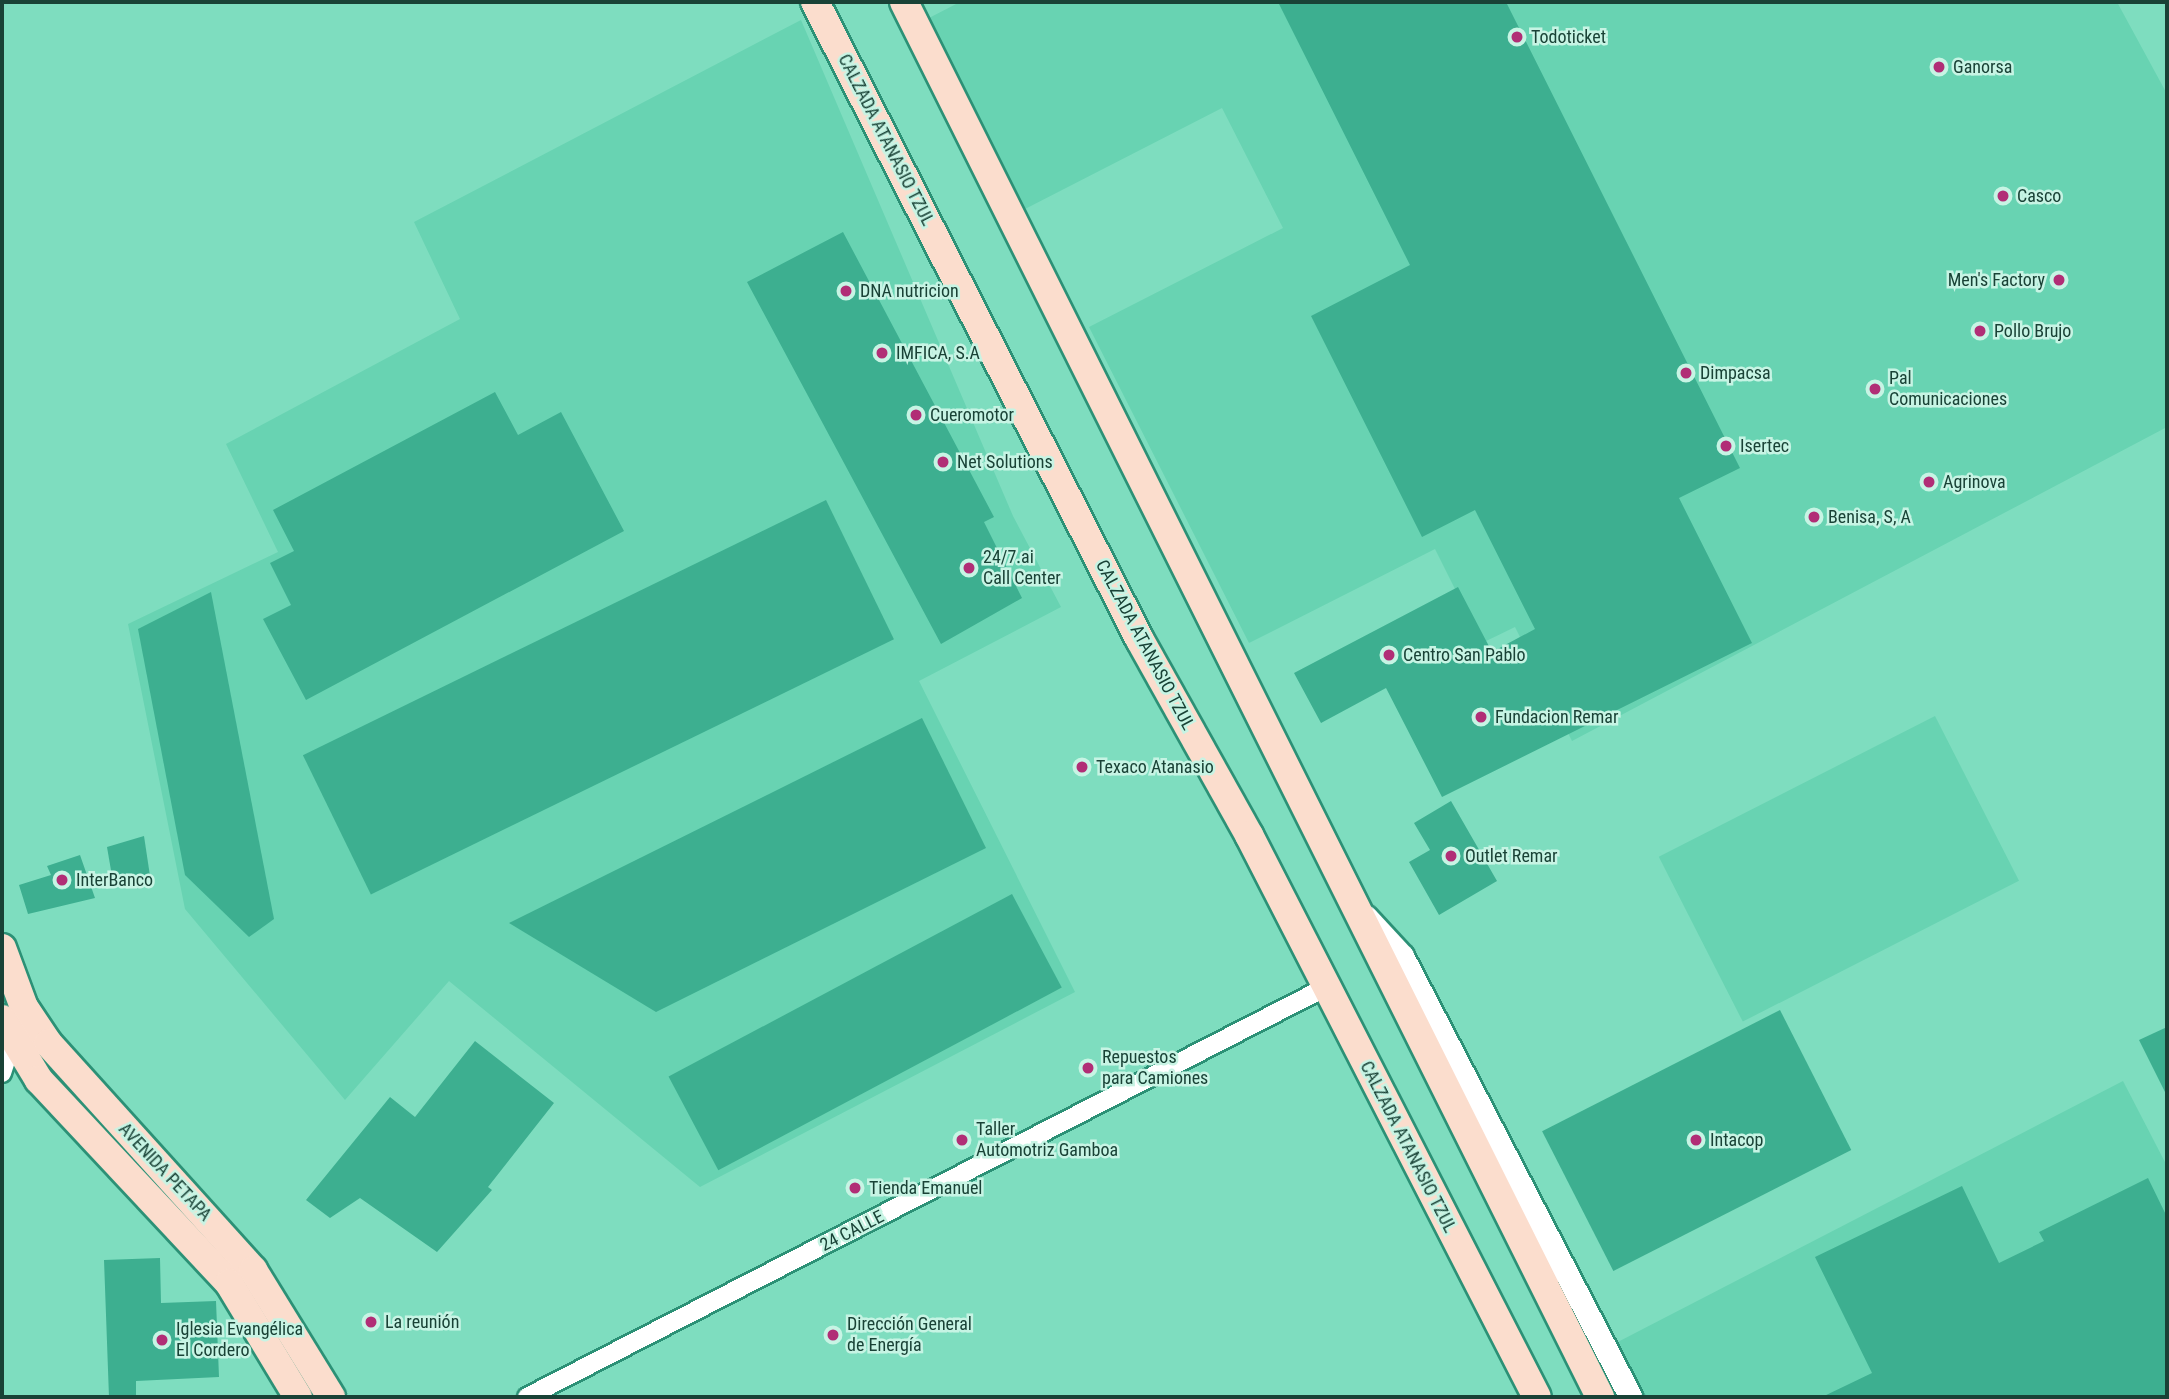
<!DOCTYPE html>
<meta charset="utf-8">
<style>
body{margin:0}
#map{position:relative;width:2169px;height:1399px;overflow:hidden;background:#7eddbf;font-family:"Roboto Condensed",sans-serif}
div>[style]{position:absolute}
.built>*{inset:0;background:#68d3b2;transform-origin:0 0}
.building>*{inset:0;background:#3daf90;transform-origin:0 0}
.roads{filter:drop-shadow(2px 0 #2c9176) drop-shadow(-2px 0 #2c9176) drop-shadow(0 2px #2c9176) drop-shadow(0 -2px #2c9176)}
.minor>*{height:18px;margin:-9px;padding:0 9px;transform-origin:9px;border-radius:9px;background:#fff}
.tertiary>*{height:23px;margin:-11.5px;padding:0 11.5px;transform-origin:11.5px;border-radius:11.5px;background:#fff}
.primary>*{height:28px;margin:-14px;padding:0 14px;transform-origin:14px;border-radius:14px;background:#fbddcd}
.dots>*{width:19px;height:19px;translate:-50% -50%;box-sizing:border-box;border:4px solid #c7f4e4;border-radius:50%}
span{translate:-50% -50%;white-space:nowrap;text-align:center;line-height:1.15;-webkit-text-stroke:5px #c7f4e4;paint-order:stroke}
.poi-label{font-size:18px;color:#194236}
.left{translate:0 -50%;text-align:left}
.right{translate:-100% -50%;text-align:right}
.street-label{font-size:18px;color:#194236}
.frame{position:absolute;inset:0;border:4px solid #194236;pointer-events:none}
</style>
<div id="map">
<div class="built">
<div style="clip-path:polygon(960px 2px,2117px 2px,2167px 94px,2167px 427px,1572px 741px,1515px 627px,1482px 643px,1435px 549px,1249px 643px,1089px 327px,1283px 228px,1222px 108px,1025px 209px,929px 18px)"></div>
<div style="clip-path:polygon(801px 20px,1013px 516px,1061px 607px,919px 681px,1075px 992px,700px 1187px,449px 981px,345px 1100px,185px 909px,128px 624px,278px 552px,226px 444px,460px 319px,414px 222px)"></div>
<div style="left:1935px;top:716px;width:185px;height:310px;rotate:63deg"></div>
<div style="clip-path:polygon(2123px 1081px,2167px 1166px,2167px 1397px,1637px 1397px,1610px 1346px)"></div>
</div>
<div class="building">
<div style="clip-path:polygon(1278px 2px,1506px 2px,1740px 468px,1679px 498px,1752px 643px,1442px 797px,1386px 688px,1321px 723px,1294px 673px,1458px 587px,1492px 652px,1535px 629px,1475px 510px,1422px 537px,1311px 316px,1410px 265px)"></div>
<div style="clip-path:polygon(843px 232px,994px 517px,984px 522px,1022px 598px,941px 644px,747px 282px)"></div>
<div style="clip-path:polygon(495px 392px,518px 435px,561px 412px,624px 531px,306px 700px,263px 619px,291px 605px,270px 563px,294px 551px,273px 510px)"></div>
<div style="left:826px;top:500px;width:155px;height:582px;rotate:64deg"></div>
<div style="clip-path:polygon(211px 592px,274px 919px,249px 937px,185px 875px,138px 629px)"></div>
<div style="clip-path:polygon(922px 718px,986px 848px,656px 1012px,509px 923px)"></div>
<div style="clip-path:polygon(1451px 801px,1497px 881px,1439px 915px,1409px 862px,1430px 850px,1414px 823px)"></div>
<div style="clip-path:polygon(144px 836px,150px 876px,113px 882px,107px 847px)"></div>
<div style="clip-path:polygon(80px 855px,95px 898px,28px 914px,19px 885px,51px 875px,47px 866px)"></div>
<div style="left:1012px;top:894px;width:106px;height:389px;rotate:62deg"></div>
<div style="left:1780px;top:1010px;width:157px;height:267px;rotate:63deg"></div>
<div style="clip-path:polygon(2167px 1027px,2167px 1096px,2139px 1040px)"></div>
<div style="clip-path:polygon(475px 1041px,554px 1103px,488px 1187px,492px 1190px,437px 1252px,360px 1198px,330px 1218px,306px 1200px,390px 1097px,415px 1117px)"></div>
<div style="clip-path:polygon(2148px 1178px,2167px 1217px,2167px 1397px,1822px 1397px,1872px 1373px,1815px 1257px,1962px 1186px,1999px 1263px,2044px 1241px,2039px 1232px)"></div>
<div style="clip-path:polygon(160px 1258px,161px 1303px,216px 1301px,219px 1377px,136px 1381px,136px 1397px,109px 1397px,104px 1260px)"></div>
</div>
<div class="roads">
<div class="minor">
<div style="left:2px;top:1073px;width:16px;rotate:-72deg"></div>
<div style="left:7px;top:1058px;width:13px;rotate:-32deg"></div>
<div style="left:527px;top:1397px;width:898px;rotate:-27.16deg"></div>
</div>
<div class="tertiary">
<div style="left:1366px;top:917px;width:53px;rotate:47.3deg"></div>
<div style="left:1402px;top:956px;width:497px;rotate:62.6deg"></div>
</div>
<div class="primary">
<div style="left:815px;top:2px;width:716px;rotate:63.01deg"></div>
<div style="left:1140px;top:640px;width:223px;rotate:60.8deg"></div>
<div style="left:1249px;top:835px;width:631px;rotate:62.87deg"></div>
<div style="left:904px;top:2px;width:1559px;rotate:63.48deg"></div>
<div style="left:2px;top:948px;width:63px;rotate:69.6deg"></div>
<div style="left:24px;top:1007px;width:43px;rotate:56.3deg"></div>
<div style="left:48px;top:1043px;width:306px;rotate:47.9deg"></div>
<div style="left:253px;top:1270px;width:149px;rotate:58.4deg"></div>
<div style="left:2px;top:1019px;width:71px;rotate:58.8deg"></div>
<div style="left:39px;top:1080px;width:278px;rotate:46.9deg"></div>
<div style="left:229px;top:1283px;width:133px;rotate:58.8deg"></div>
</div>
</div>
<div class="dots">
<div style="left:1517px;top:37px;background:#b12e76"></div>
<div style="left:1939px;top:67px;background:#b12e76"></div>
<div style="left:2003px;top:196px;background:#b12e76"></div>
<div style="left:2059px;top:280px;background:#b12e76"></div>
<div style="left:846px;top:291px;background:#b12e76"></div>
<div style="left:1980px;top:331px;background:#b12e76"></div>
<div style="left:882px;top:353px;background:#b12e76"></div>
<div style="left:1686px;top:373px;background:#b12e76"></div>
<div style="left:1875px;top:389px;background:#b12e76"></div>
<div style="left:916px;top:415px;background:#b12e76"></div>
<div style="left:1726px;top:446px;background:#b12e76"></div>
<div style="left:943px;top:462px;background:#b12e76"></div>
<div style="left:1929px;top:482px;background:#b12e76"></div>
<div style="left:1814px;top:517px;background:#b12e76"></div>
<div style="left:969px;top:568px;background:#b12e76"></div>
<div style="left:1389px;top:655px;background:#b12e76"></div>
<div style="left:1481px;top:717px;background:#b12e76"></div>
<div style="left:1082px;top:767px;background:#b12e76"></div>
<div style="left:1451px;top:856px;background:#b12e76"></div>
<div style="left:62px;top:880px;background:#b12e76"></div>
<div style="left:1088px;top:1068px;background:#b12e76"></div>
<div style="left:962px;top:1140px;background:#b12e76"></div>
<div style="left:1696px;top:1140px;background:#b12e76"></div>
<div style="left:855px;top:1188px;background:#b12e76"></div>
<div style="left:371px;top:1322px;background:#b12e76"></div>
<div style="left:833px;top:1335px;background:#b12e76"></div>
<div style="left:162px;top:1340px;background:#b12e76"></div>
</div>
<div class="poi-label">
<span class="left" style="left:1531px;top:37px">Todoticket</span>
<span class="left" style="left:1953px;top:67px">Ganorsa</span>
<span class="left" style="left:2017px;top:196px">Casco</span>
<span class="right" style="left:2045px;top:280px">Men's Factory</span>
<span class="left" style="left:860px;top:291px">DNA nutricion</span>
<span class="left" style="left:1994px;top:331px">Pollo Brujo</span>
<span class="left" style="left:896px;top:353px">IMFICA, S.A</span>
<span class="left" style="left:1700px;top:373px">Dimpacsa</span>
<span class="left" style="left:1889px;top:389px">Pal<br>Comunicaciones</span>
<span class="left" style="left:930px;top:415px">Cueromotor</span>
<span class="left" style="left:1740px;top:446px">Isertec</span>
<span class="left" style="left:957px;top:462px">Net Solutions</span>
<span class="left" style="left:1943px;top:482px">Agrinova</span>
<span class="left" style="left:1828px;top:517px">Benisa, S, A</span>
<span class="left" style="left:983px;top:568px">24/7.ai<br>Call Center</span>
<span class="left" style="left:1403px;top:655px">Centro San Pablo</span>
<span class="left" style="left:1495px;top:717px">Fundacion Remar</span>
<span class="left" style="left:1096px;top:767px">Texaco Atanasio</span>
<span class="left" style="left:1465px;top:856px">Outlet Remar</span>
<span class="left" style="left:76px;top:880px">InterBanco</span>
<span class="left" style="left:1102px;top:1068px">Repuestos<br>para Camiones</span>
<span class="left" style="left:976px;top:1140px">Taller<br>Automotriz Gamboa</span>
<span class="left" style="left:1710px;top:1140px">Intacop</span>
<span class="left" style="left:869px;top:1188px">Tienda Emanuel</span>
<span class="left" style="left:385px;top:1322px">La reunión</span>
<span class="left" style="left:847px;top:1335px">Dirección General<br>de Energía</span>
<span class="left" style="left:176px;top:1340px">Iglesia Evangélica<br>El Cordero</span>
</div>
<div class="street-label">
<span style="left:886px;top:140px;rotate:63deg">CALZADA ATANASIO TZUL</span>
<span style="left:1145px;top:645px;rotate:62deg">CALZADA ATANASIO TZUL</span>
<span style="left:1408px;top:1147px;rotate:63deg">CALZADA ATANASIO TZUL</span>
<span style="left:165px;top:1172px;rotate:47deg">AVENIDA PETAPA</span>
<span style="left:852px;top:1231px;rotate:-27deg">24 CALLE</span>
</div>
<div class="frame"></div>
</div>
